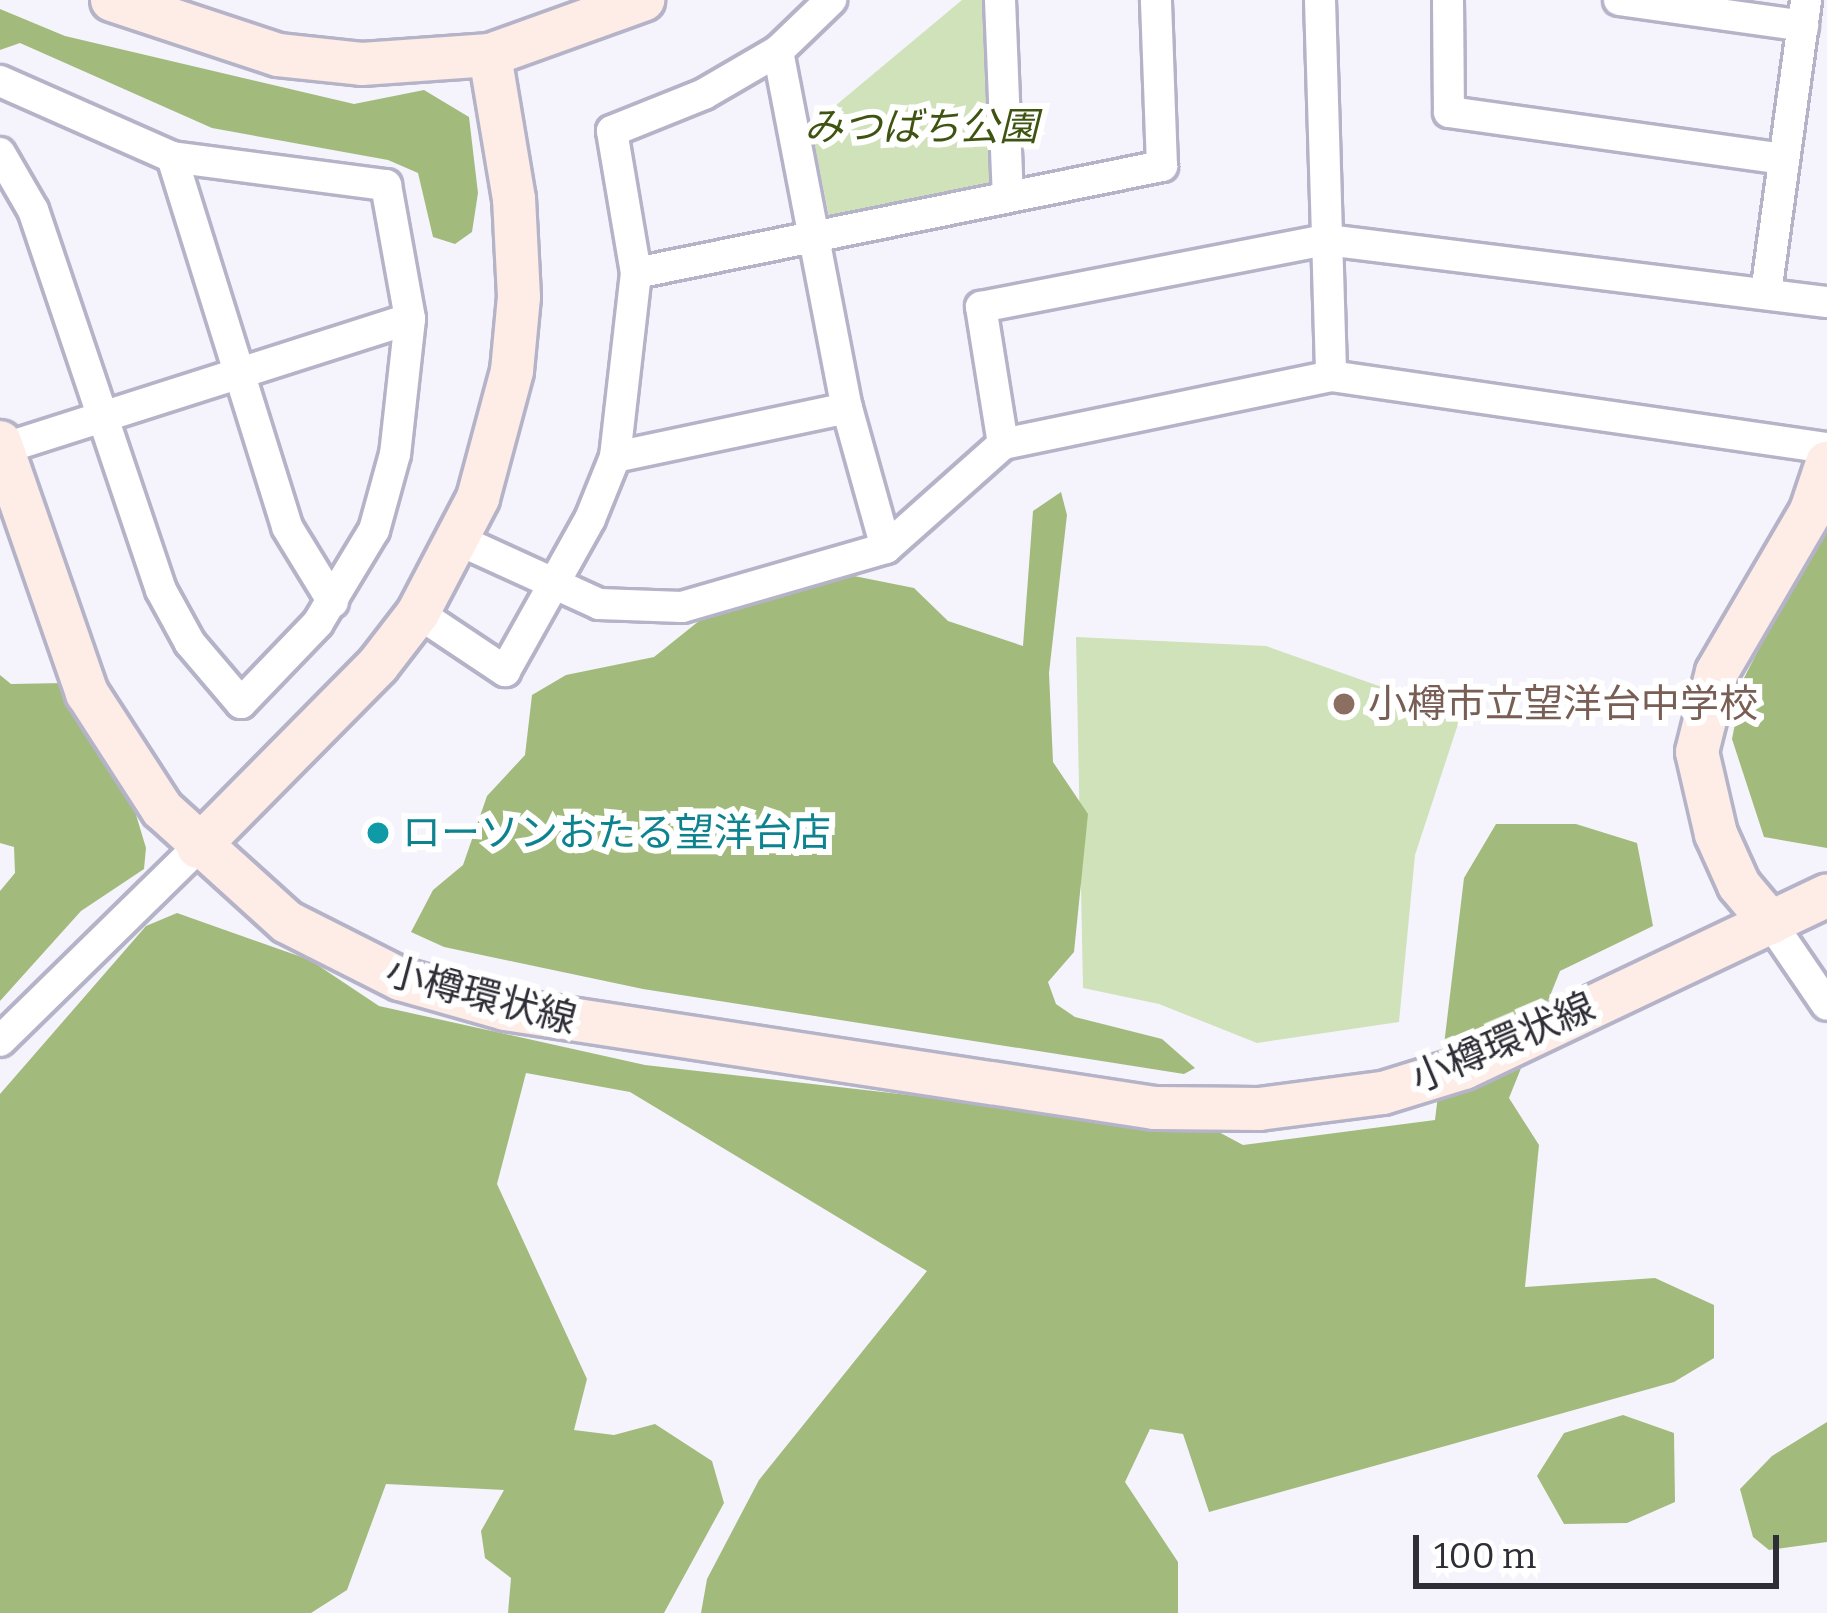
<!DOCTYPE html>
<meta charset="utf-8">
<style>
body{margin:0}
#map{position:relative;width:1827px;height:1613px;overflow:hidden;background:#f5f4fd;font-family:Bitter,"Noto Sans JP",serif}
div>[style]{position:absolute}
.green>*{inset:0;background:#d0e2b9}
.forest>*{inset:0;background:#a2bb7c}
.roads{filter:drop-shadow(3px 0 #b5b3c8) drop-shadow(-3px 0 #b5b3c8) drop-shadow(0 3px #b5b3c8) drop-shadow(0 -3px #b5b3c8)}
.street>*{height:30px;margin:-15px;padding:0 15px;transform-origin:15px;border-radius:15px;background:#fff}
.secondary>*{height:42px;margin:-21px;padding:0 21px;transform-origin:21px;border-radius:21px;background:#feece7}
.dots>*{width:33px;height:33px;translate:-50% -50%;box-sizing:border-box;border:6px solid #fff;border-radius:50%}
span{translate:-50% -50%;white-space:nowrap;text-align:center;line-height:1.15;-webkit-text-stroke:12px #fff;paint-order:stroke}
.park-label{font-size:39px;color:#3e5410;font-style:italic}
.education-label{font-size:39px;color:#785e54}
.left{translate:0 -50%;text-align:left}
.culture-label{font-size:39px;color:#0d838f}
.street-label{font-size:39px;color:#2f2e36}
.scale{position:absolute;left:1413px;top:1535px;width:366px;height:54px;box-sizing:border-box;border:6px solid #2f2e36;border-top:0;padding-left:15px;font-size:36px;line-height:42px;white-space:nowrap;color:#2f2e36;-webkit-text-stroke:9px #fff;paint-order:stroke}
</style>
<div id="map">
<div class="green">
<div style="clip-path:polygon(962px 0,986px 0,994px 187px,829px 216px,811px 126px)"></div>
<div style="clip-path:polygon(1076px 637px,1266px 646px,1461px 715px,1415px 855px,1399px 1022px,1257px 1043px,1159px 1004px,1083px 988px)"></div>
</div>
<div class="forest">
<div style="clip-path:polygon(0 9px,65px 36px,354px 104px,424px 90px,469px 117px,478px 193px,472px 232px,455px 244px,433px 237px,418px 173px,388px 160px,212px 128px,20px 43px,0 50px)"></div>
<div style="clip-path:polygon(1061px 492px,1067px 515px,1049px 673px,1053px 762px,1088px 814px,1074px 952px,1048px 982px,1056px 1004px,1075px 1017px,1162px 1039px,1195px 1068px,1184px 1074px,643px 989px,444px 947px,411px 932px,433px 890px,463px 865px,487px 796px,525px 755px,532px 695px,566px 675px,654px 657px,704px 617px,854px 576px,914px 588px,948px 621px,1023px 646px,1033px 511px)"></div>
<div style="clip-path:polygon(1827px 516px,1827px 848px,1764px 837px,1732px 739px,1744px 678px)"></div>
<div style="clip-path:polygon(0 675px,11px 684px,64px 683px,128px 788px,146px 848px,144px 869px,81px 911px,0 1001px,0 891px,15px 873px,14px 847px,0 843px)"></div>
<div style="clip-path:polygon(1496px 824px,1576px 824px,1637px 843px,1653px 926px,1560px 971px,1509px 1098px,1539px 1145px,1525px 1287px,1655px 1278px,1714px 1305px,1714px 1358px,1674px 1382px,1209px 1512px,1183px 1434px,1150px 1429px,1125px 1482px,1178px 1562px,1178px 1613px,701px 1613px,707px 1579px,759px 1480px,927px 1271px,630px 1092px,526px 1073px,497px 1184px,587px 1379px,574px 1430px,614px 1435px,655px 1424px,712px 1461px,724px 1503px,664px 1613px,508px 1613px,511px 1578px,485px 1558px,481px 1531px,504px 1490px,386px 1484px,347px 1590px,311px 1613px,0 1613px,0 1094px,146px 926px,177px 913px,310px 960px,379px 1006px,645px 1065px,1215px 1130px,1243px 1145px,1435px 1120px,1464px 878px)"></div>
<div style="clip-path:polygon(1623px 1415px,1674px 1433px,1675px 1502px,1627px 1523px,1564px 1524px,1537px 1476px,1564px 1433px)"></div>
<div style="clip-path:polygon(1827px 1422px,1827px 1542px,1769px 1550px,1753px 1537px,1740px 1489px,1772px 1456px)"></div>
</div>
<div class="roads">
<div class="street">
<div style="left:1000px;top:0;width:197px;rotate:87.7deg"></div>
<div style="left:1320px;top:0;width:376px;rotate:88.3deg"></div>
<div style="left:1448px;top:0;width:112px;rotate:89.5deg"></div>
<div style="left:1449px;top:112px;width:338px;rotate:8deg"></div>
<div style="left:1619px;top:0;width:186px;rotate:8deg"></div>
<div style="left:778px;top:51px;width:364px;rotate:79.1deg"></div>
<div style="left:847px;top:408px;width:145px;rotate:74.4deg"></div>
<div style="left:0;top:81px;width:188px;rotate:23.8deg"></div>
<div style="left:172px;top:157px;width:216px;rotate:7.5deg"></div>
<div style="left:386px;top:185px;width:136px;rotate:79.8deg"></div>
<div style="left:410px;top:319px;width:136px;rotate:96.3deg"></div>
<div style="left:395px;top:454px;width:79px;rotate:105.4deg"></div>
<div style="left:374px;top:530px;width:109px;rotate:121.1deg"></div>
<div style="left:318px;top:623px;width:111px;rotate:133.9deg"></div>
<div style="left:241px;top:703px;width:79px;rotate:-130.4deg"></div>
<div style="left:190px;top:643px;width:60px;rotate:-118.7deg"></div>
<div style="left:161px;top:590px;width:401px;rotate:-108.6deg"></div>
<div style="left:33px;top:210px;width:66px;rotate:-120.1deg"></div>
<div style="left:172px;top:157px;width:387px;rotate:72.7deg"></div>
<div style="left:287px;top:527px;width:88px;rotate:58.5deg"></div>
<div style="left:636px;top:273px;width:537px;rotate:-11.5deg"></div>
<div style="left:1162px;top:166px;width:166px;rotate:-92.1deg"></div>
<div style="left:1766px;top:293px;width:296px;rotate:-82.2deg"></div>
<div style="left:1003px;top:444px;width:139px;rotate:-99.1deg"></div>
<div style="left:981px;top:307px;width:352px;rotate:-11deg"></div>
<div style="left:1327px;top:240px;width:504px;rotate:7.07deg"></div>
<div style="left:2px;top:449px;width:428px;rotate:-17.7deg"></div>
<div style="left:615px;top:457px;width:237px;rotate:-11.9deg"></div>
<div style="left:461px;top:541px;width:152px;rotate:24.5deg"></div>
<div style="left:599px;top:604px;width:83px;rotate:2.1deg"></div>
<div style="left:682px;top:607px;width:212px;rotate:-16.1deg"></div>
<div style="left:886px;top:548px;width:157px;rotate:-41.6deg"></div>
<div style="left:1003px;top:444px;width:335px;rotate:-11.7deg"></div>
<div style="left:1331px;top:376px;width:501px;rotate:8.26deg"></div>
<div style="left:418px;top:613px;width:105px;rotate:33.7deg"></div>
<div style="left:505px;top:671px;width:174px;rotate:-60.8deg"></div>
<div style="left:590px;top:519px;width:67px;rotate:-68deg"></div>
<div style="left:615px;top:457px;width:185px;rotate:-83.5deg"></div>
<div style="left:636px;top:273px;width:144px;rotate:-99.6deg"></div>
<div style="left:612px;top:131px;width:99px;rotate:-21.9deg"></div>
<div style="left:704px;top:94px;width:86px;rotate:-30.2deg"></div>
<div style="left:778px;top:51px;width:74px;rotate:-43.9deg"></div>
<div style="left:1771px;top:923px;width:99px;rotate:55.7deg"></div>
<div style="left:0;top:1041px;width:277px;rotate:-44.4deg"></div>
</div>
<div class="secondary">
<div style="left:112px;top:0;width:175px;rotate:18.3deg"></div>
<div style="left:278px;top:55px;width:84px;rotate:6.1deg"></div>
<div style="left:362px;top:64px;width:128px;rotate:-4deg"></div>
<div style="left:490px;top:55px;width:163px;rotate:-19.8deg"></div>
<div style="left:0;top:442px;width:266px;rotate:70.9deg"></div>
<div style="left:87px;top:693px;width:138px;rotate:57.1deg"></div>
<div style="left:162px;top:809px;width:169px;rotate:42.1deg"></div>
<div style="left:287px;top:922px;width:127px;rotate:26.8deg"></div>
<div style="left:400px;top:979px;width:109px;rotate:15.9deg"></div>
<div style="left:505px;top:1009px;width:657px;rotate:8.67deg"></div>
<div style="left:1154px;top:1108px;width:105px;rotate:0.5deg"></div>
<div style="left:1259px;top:1109px;width:125px;rotate:-7.4deg"></div>
<div style="left:1383px;top:1093px;width:85px;rotate:-17.2deg"></div>
<div style="left:1464px;top:1068px;width:402px;rotate:-25.4deg"></div>
<div style="left:198px;top:847px;width:256px;rotate:-45.3deg"></div>
<div style="left:378px;top:665px;width:66px;rotate:-52.4deg"></div>
<div style="left:418px;top:613px;width:130px;rotate:-62.4deg"></div>
<div style="left:478px;top:498px;width:131px;rotate:-75deg"></div>
<div style="left:512px;top:371px;width:74px;rotate:-84.6deg"></div>
<div style="left:519px;top:297px;width:98px;rotate:-92.9deg"></div>
<div style="left:514px;top:199px;width:146px;rotate:-99.5deg"></div>
<div style="left:1771px;top:923px;width:50px;rotate:-130.1deg"></div>
<div style="left:1739px;top:885px;width:56px;rotate:-114.3deg"></div>
<div style="left:1716px;top:834px;width:84px;rotate:-103deg"></div>
<div style="left:1697px;top:752px;width:82px;rotate:-76deg"></div>
<div style="left:1717px;top:672px;width:186px;rotate:-59.7deg"></div>
<div style="left:1811px;top:511px;width:51px;rotate:-71.6deg"></div>
</div>
</div>
<div class="dots">
<div style="left:1344px;top:704px;background:#8d6e63"></div>
<div style="left:378px;top:833px;background:#0f9aa8"></div>
</div>
<div class="park-label">
<span style="left:921px;top:127px">みつばち公園</span>
</div>
<div class="education-label">
<span class="left" style="left:1368px;top:704px">小樽市立望洋台中学校</span>
</div>
<div class="culture-label">
<span class="left" style="left:402px;top:833px">ローソンおたる望洋台店</span>
</div>
<div class="street-label">
<span style="left:481px;top:996px;rotate:15deg">小樽環状線</span>
<span style="left:1503px;top:1043px;rotate:-23deg">小樽環状線</span>
</div>
<div class="scale">100 m</div>
</div>
